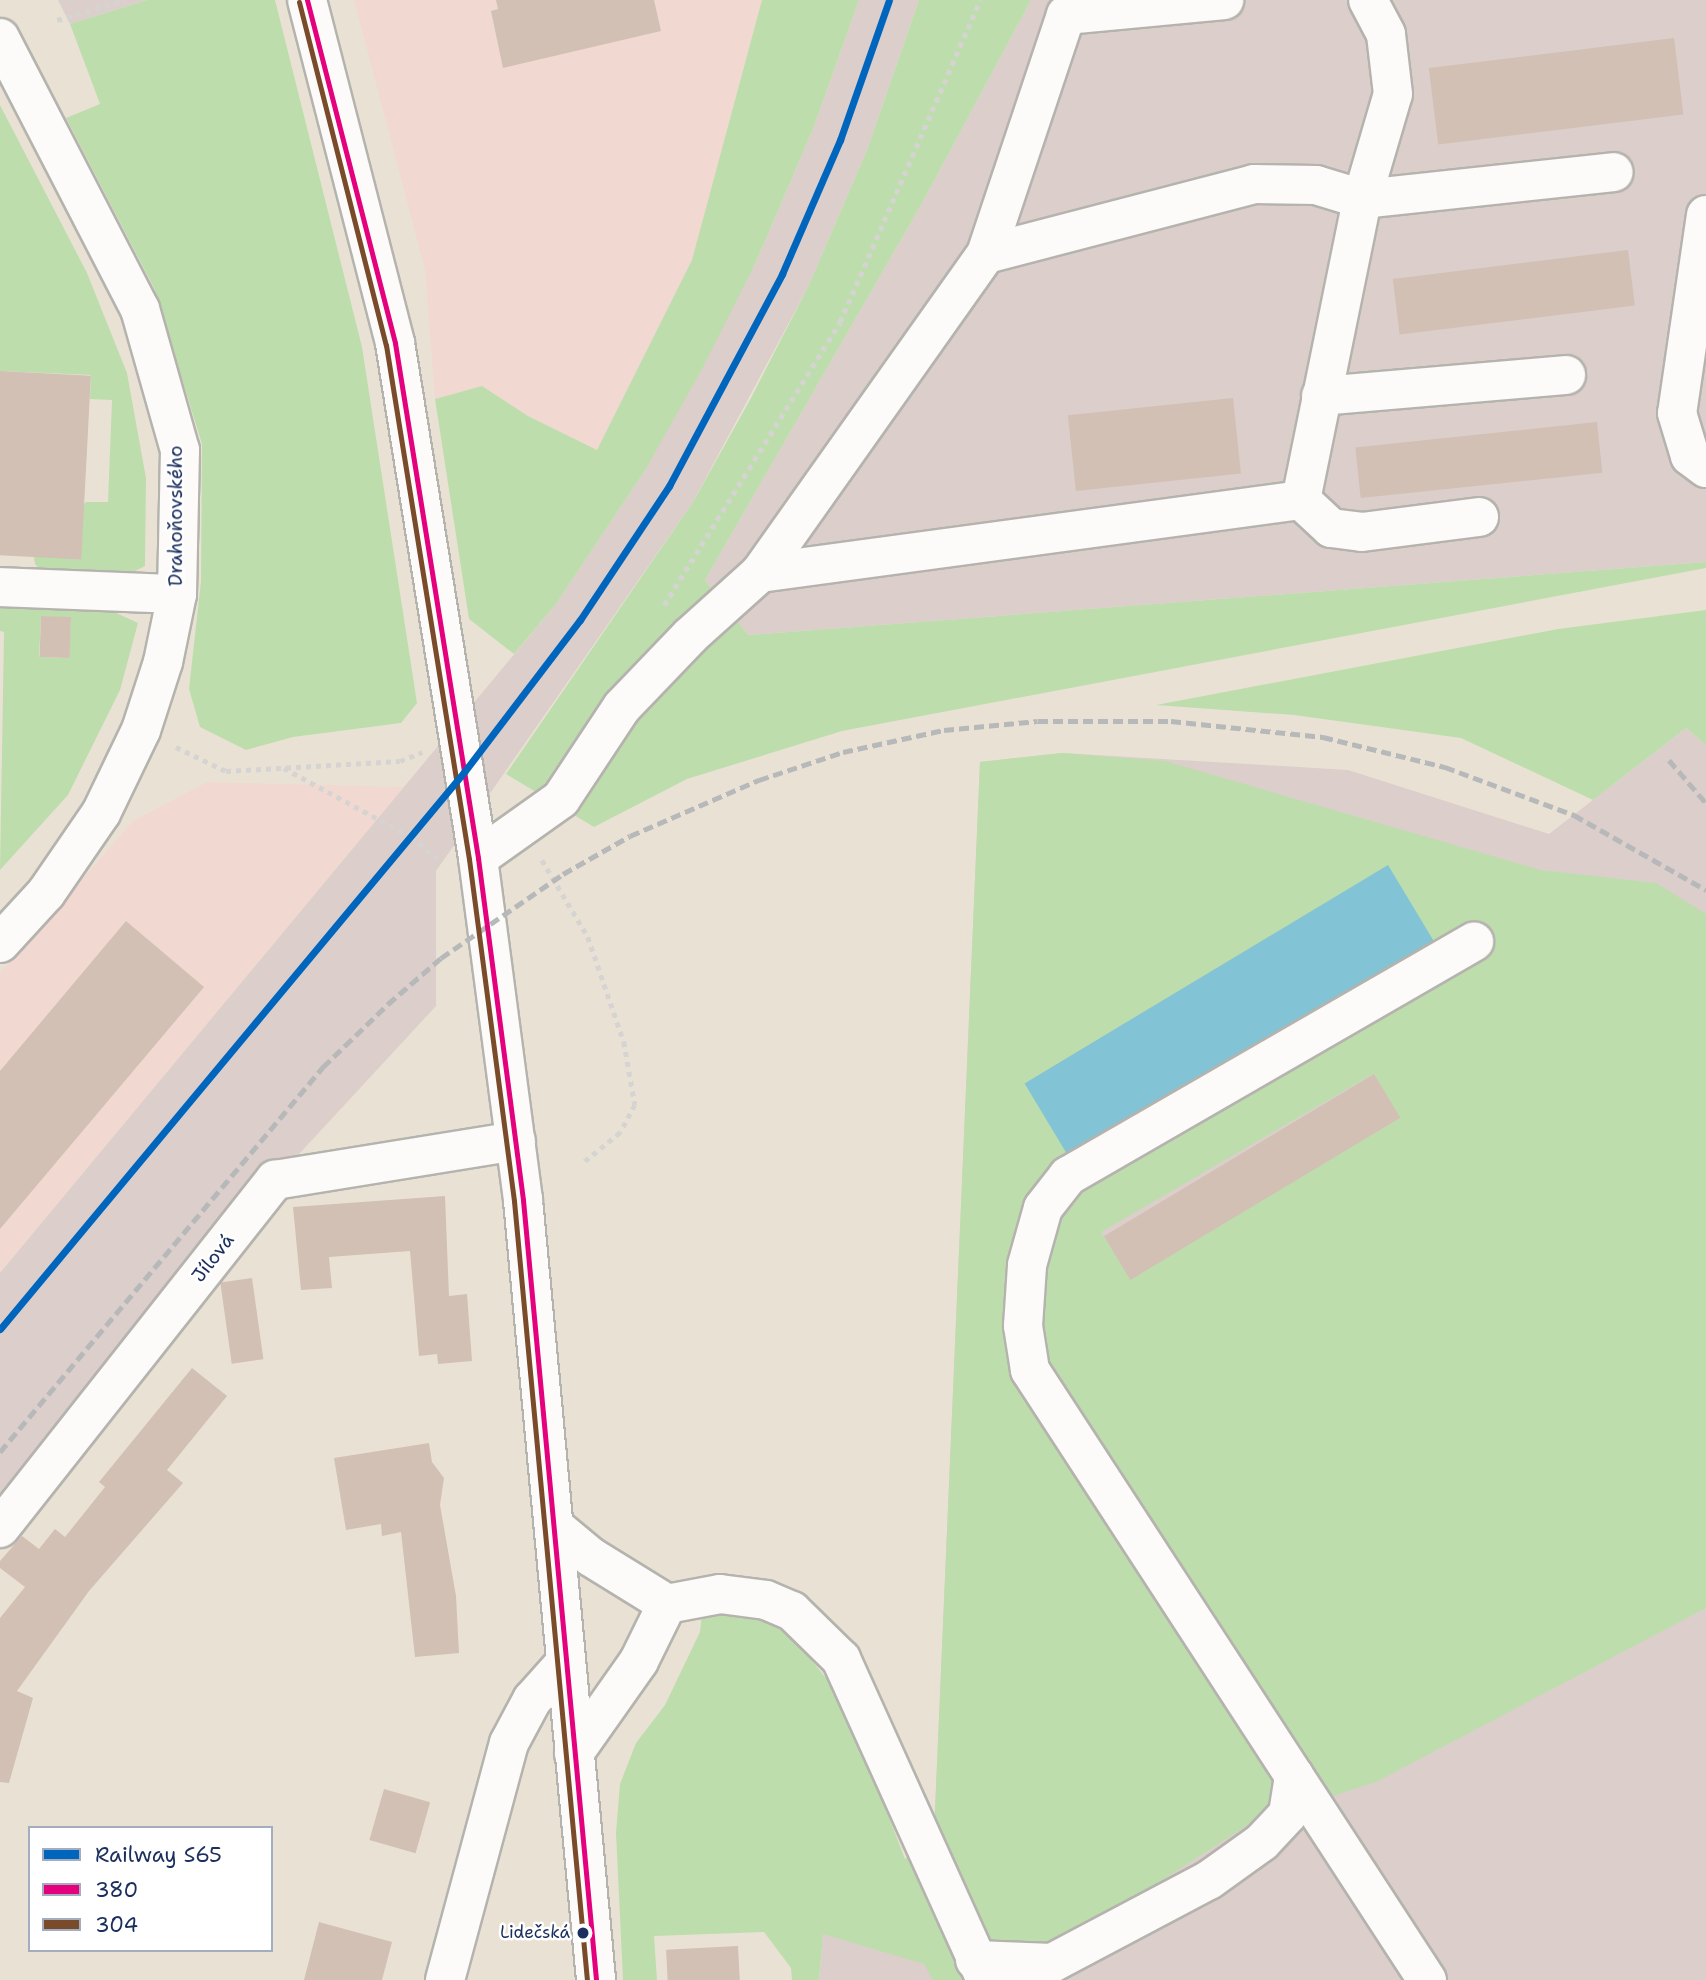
<!DOCTYPE html>
<meta charset="utf-8">
<style>
body{margin:0}
#map{position:relative;width:1706px;height:1980px;overflow:hidden;background:#e9e2d4;font-family:"Shantell Sans",sans-serif}
div>[style]{position:absolute}
.built>*{inset:0;background:#f1d8d0}
.industrial>*{inset:0;background:#dccecb}
.green>*{inset:0;background:#beddad}
.water>*{inset:0;background:#82c3d5;transform-origin:0 0}
.building>*{inset:0;background:#d1c0b3;transform-origin:0 0}
.path>*{height:4.5px;margin-top:-2.25px;transform-origin:0;background:repeating-linear-gradient(90deg,#d5d4d2 0 5px,transparent 0 10px)}
.roads{filter:drop-shadow(2px 0 #b5b3ae) drop-shadow(-2px 0 #b5b3ae) drop-shadow(0 2px #b5b3ae) drop-shadow(0 -2px #b5b3ae)}
.minor>*{height:38px;margin:-19px;padding:0 19px;transform-origin:19px;border-radius:19px;background:#fcfbf9}
.major>*{height:38px;margin:-19px;padding:0 19px;transform-origin:19px;border-radius:19px;background:#fcfbf9}
.rail>*{height:5px;margin-top:-2.5px;transform-origin:0;background:repeating-linear-gradient(90deg,#b6b8ba 0 10px,transparent 0 15px)}
.bus-1>*{height:5px;margin:-2.5px;padding:0 2.5px;transform-origin:2.5px;border-radius:2.5px;background:#e5007d}
.bus-2>*{height:5px;margin:-2.5px;padding:0 2.5px;transform-origin:2.5px;border-radius:2.5px;background:#7a4b2a}
.rail-1>*{height:7px;margin:-3.5px;padding:0 3.5px;transform-origin:3.5px;border-radius:3.5px;background:#0065bd}
.dots>*{width:19px;height:19px;translate:-50% -50%;box-sizing:border-box;border:4px solid #fff;border-radius:50%}
span{translate:-50% -50%;white-space:nowrap;text-align:center;line-height:1.15;-webkit-text-stroke:5px #fff;paint-order:stroke}
.bus-label{font-size:17px;color:#1b2f5e}
.right{translate:-100% -50%;text-align:right}
.street-label{font-size:19px;color:#1b2f5e}
.legend{position:absolute;left:28px;top:1826px;width:245px;height:126px;box-sizing:border-box;background:#fff;border:2px solid #a4acbf;margin:0;padding:9px 12px;list-style:none;font-size:21px;color:#1b2f5e}
.legend li{display:flex;align-items:center;gap:14px;height:35px}
.legend b{width:35px;border:2px solid #a4acbf}
</style>
<div id="map">
<div class="built">
<div style="clip-path:polygon(354px 0,762px 0,692px 260px,597px 450px,528px 416px,482px 386px,435px 399px,425px 270px)"></div>
<div style="clip-path:polygon(207px 782px,404px 787px,0 1273px,0 973px,133px 821px)"></div>
</div>
<div class="industrial">
<div style="clip-path:polygon(58px 0,147px 0,70px 24px)"></div>
<div style="clip-path:polygon(859px 0,919px 0,867px 150px,808px 287px,693px 502px,436px 871px,436px 1006px,275px 1180px,0 1499px,0 1273px,556px 604px,644px 472px,756px 262px,813px 129px)"></div>
<div style="clip-path:polygon(1031px 0,1706px 0,1706px 562px,748px 635px,705px 580px,921px 205px)"></div>
<div style="clip-path:polygon(1686px 728px,1706px 745px,1706px 1980px,819px 1980px,823px 1934px,934px 1834px,980px 762px,1062px 753px,1348px 770px,1549px 834px)"></div>
</div>
<div class="green">
<div style="clip-path:polygon(147px 0,275px 0,362px 347px,417px 703px,401px 723px,293px 737px,246px 750px,200px 727px,189px 689px,201px 581px,202px 444px,154px 288px,66px 118px,100px 104px,70px 24px)"></div>
<div style="clip-path:polygon(762px 0,859px 0,813px 129px,756px 262px,701px 371px,644px 472px,556px 604px,514px 654px,469px 619px,435px 399px,482px 386px,528px 416px,597px 450px,692px 260px)"></div>
<div style="clip-path:polygon(919px 0,1031px 0,921px 205px,705px 580px,748px 635px,1706px 562px,1706px 568px,842px 731px,687px 779px,594px 827px,506px 774px,693px 502px,751px 398px,808px 287px,867px 150px)"></div>
<div style="clip-path:polygon(0 105px,87px 273px,127px 373px,146px 478px,145px 566px,131px 573px,41px 571px,35px 564px,34px 557px,86px 502px,108px 502px,112px 400px,90px 399px,91px 375px,0 371px)"></div>
<div style="clip-path:polygon(evenodd,0 605px,112px 611px,138px 623px,120px 690px,68px 795px,0 870px,4px 632px,0 631px,0 605px,41px 616px,71px 618px,69px 658px,39px 657px,41px 616px)"></div>
<div style="clip-path:polygon(1706px 610px,1706px 745px,1686px 728px,1593px 800px,1461px 738px,1294px 715px,1156px 705px,1558px 629px)"></div>
<div style="clip-path:polygon(evenodd,1062px 753px,1165px 761px,1541px 870px,1656px 883px,1706px 914px,1706px 1608px,1376px 1782px,1254px 1821px,1038px 1960px,1046px 1980px,933px 1980px,924px 1964px,823px 1934px,819px 1980px,792px 1980px,791px 1968px,764px 1932px,654px 1936px,657px 1980px,623px 1980px,616px 1833px,620px 1784px,636px 1743px,665px 1705px,700px 1632px,702px 1613px,739px 1610px,769px 1621px,799px 1645px,844px 1700px,905px 1859px,934px 1834px,980px 762px,1062px 753px,1373px 1074px,1400px 1118px,1130px 1278px,1101px 1232px,1373px 1074px)"></div>
</div>
<div class="water">
<div style="left:1388px;top:865px;width:92px;height:424px;rotate:59deg"></div>
</div>
<div class="building">
<div style="clip-path:polygon(496px 0,654px 0,661px 31px,503px 68px,491px 11px,498px 9px)"></div>
<div style="left:1674px;top:38px;width:77px;height:247px;rotate:83deg"></div>
<div style="left:1628px;top:250px;width:56px;height:237px;rotate:83deg"></div>
<div style="left:0;top:371px;width:91px;height:184px;rotate:3deg"></div>
<div style="left:1233px;top:398px;width:76px;height:166px;rotate:84deg"></div>
<div style="left:1597px;top:422px;width:51px;height:243px;rotate:84deg"></div>
<div style="left:41px;top:616px;width:30px;height:41px;rotate:2deg"></div>
<div style="clip-path:polygon(126px 921px,204px 987px,0 1229px,0 1071px)"></div>
<div style="left:1374px;top:1074px;width:51px;height:315px;rotate:59deg"></div>
<div style="clip-path:polygon(445px 1196px,449px 1296px,467px 1294px,472px 1361px,438px 1364px,437px 1354px,419px 1356px,410px 1251px,329px 1257px,332px 1288px,301px 1290px,293px 1207px)"></div>
<div style="left:252px;top:1278px;width:82px;height:32px;rotate:82deg"></div>
<div style="clip-path:polygon(192px 1368px,227px 1396px,167px 1470px,183px 1483px,89px 1591px,17px 1691px,33px 1698px,9px 1783px,0 1782px,0 1618px,25px 1587px,0 1568px,0 1561px,22px 1536px,39px 1549px,55px 1529px,65px 1537px,105px 1487px,99px 1482px)"></div>
<div style="clip-path:polygon(429px 1443px,432px 1462px,444px 1478px,440px 1505px,456px 1596px,459px 1653px,415px 1657px,401px 1532px,382px 1536px,381px 1524px,346px 1530px,334px 1458px)"></div>
<div style="left:384px;top:1789px;width:48px;height:53px;rotate:16deg"></div>
<div style="clip-path:polygon(319px 1922px,392px 1942px,382px 1980px,304px 1980px)"></div>
<div style="left:738px;top:1946px;width:34px;height:72px;rotate:87deg"></div>
</div>
<div class="path">
<div style="left:57px;top:20px;width:71px;rotate:-16.4deg"></div>
<div style="left:664px;top:605px;width:333px;rotate:-58.1deg"></div>
<div style="left:840px;top:322px;width:351px;rotate:-66.5deg"></div>
<div style="left:176px;top:747px;width:55px;rotate:25.6deg"></div>
<div style="left:226px;top:771px;width:174px;rotate:-3.3deg"></div>
<div style="left:400px;top:761px;width:24px;rotate:-22deg"></div>
<div style="left:284px;top:768px;width:145px;rotate:28.5deg"></div>
<div style="left:411px;top:837px;width:36px;rotate:39deg"></div>
<div style="left:542px;top:860px;width:90px;rotate:59.1deg"></div>
<div style="left:588px;top:937px;width:111px;rotate:71.1deg"></div>
<div style="left:624px;top:1042px;width:64px;rotate:80.1deg"></div>
<div style="left:635px;top:1105px;width:32px;rotate:118deg"></div>
<div style="left:620px;top:1133px;width:49px;rotate:140.8deg"></div>
</div>
<div class="roads">
<div class="minor">
<div style="left:0;top:38px;width:305px;rotate:62.7deg"></div>
<div style="left:140px;top:309px;width:147px;rotate:74.2deg"></div>
<div style="left:180px;top:450px;width:144px;rotate:91.2deg"></div>
<div style="left:177px;top:594px;width:69px;rotate:101.6deg"></div>
<div style="left:163px;top:662px;width:71px;rotate:107.9deg"></div>
<div style="left:141px;top:730px;width:92px;rotate:115.7deg"></div>
<div style="left:101px;top:813px;width:97px;rotate:124.5deg"></div>
<div style="left:46px;top:893px;width:68px;rotate:132.6deg"></div>
<div style="left:1706px;top:215px;width:200px;rotate:98.3deg"></div>
<div style="left:1677px;top:413px;width:45px;rotate:73.2deg"></div>
<div style="left:1690px;top:456px;width:20px;rotate:37deg"></div>
<div style="left:986px;top:254px;width:277px;rotate:-14.6deg"></div>
<div style="left:1254px;top:184px;width:62px;rotate:0.9deg"></div>
<div style="left:1316px;top:185px;width:48px;rotate:16.9deg"></div>
<div style="left:1362px;top:199px;width:109px;rotate:-73.6deg"></div>
<div style="left:1393px;top:94px;width:60px;rotate:-96.7deg"></div>
<div style="left:1386px;top:34px;width:38px;rotate:-118deg"></div>
<div style="left:1321px;top:396px;width:246px;rotate:-4.9deg"></div>
<div style="left:1301px;top:500px;width:41px;rotate:43deg"></div>
<div style="left:1331px;top:528px;width:31px;rotate:7deg"></div>
<div style="left:1362px;top:532px;width:118px;rotate:-7.3deg"></div>
<div style="left:760px;top:573px;width:546px;rotate:-7.68deg"></div>
<div style="left:1301px;top:500px;width:307px;rotate:-78.5deg"></div>
<div style="left:1362px;top:199px;width:253px;rotate:-6.1deg"></div>
<div style="left:0;top:587px;width:177px;rotate:2.3deg"></div>
<div style="left:478px;top:858px;width:102px;rotate:-35.4deg"></div>
<div style="left:561px;top:799px;width:110px;rotate:-56.5deg"></div>
<div style="left:622px;top:707px;width:98px;rotate:-46.2deg"></div>
<div style="left:690px;top:636px;width:94px;rotate:-42deg"></div>
<div style="left:760px;top:573px;width:391px;rotate:-54.7deg"></div>
<div style="left:986px;top:254px;width:252px;rotate:-71.5deg"></div>
<div style="left:1066px;top:15px;width:159px;rotate:-5.4deg"></div>
<div style="left:555px;top:1527px;width:47px;rotate:39.8deg"></div>
<div style="left:591px;top:1557px;width:89px;rotate:31.7deg"></div>
<div style="left:667px;top:1604px;width:64px;rotate:116.2deg"></div>
<div style="left:639px;top:1661px;width:113px;rotate:125.2deg"></div>
<div style="left:0;top:1528px;width:444px;rotate:-51.7deg"></div>
<div style="left:275px;top:1180px;width:244px;rotate:-9.2deg"></div>
<div style="left:667px;top:1604px;width:54px;rotate:-10.7deg"></div>
<div style="left:720px;top:1594px;width:46px;rotate:7.4deg"></div>
<div style="left:766px;top:1600px;width:28px;rotate:23deg"></div>
<div style="left:792px;top:1611px;width:69px;rotate:44.4deg"></div>
<div style="left:841px;top:1659px;width:352px;rotate:65.7deg"></div>
<div style="left:975px;top:1960px;width:77px;rotate:2.2deg"></div>
<div style="left:1052px;top:1963px;width:178px;rotate:-27.9deg"></div>
<div style="left:1209px;top:1880px;width:65px;rotate:-35.6deg"></div>
<div style="left:1262px;top:1842px;width:38px;rotate:-47deg"></div>
<div style="left:1288px;top:1814px;width:39px;rotate:-81deg"></div>
<div style="left:445px;top:1980px;width:245px;rotate:-74.9deg"></div>
<div style="left:509px;top:1743px;width:49px;rotate:-61.9deg"></div>
<div style="left:532px;top:1700px;width:50px;rotate:-48.3deg"></div>
<div style="left:1427px;top:1980px;width:728px;rotate:-123.06deg"></div>
<div style="left:1030px;top:1370px;width:45px;rotate:-99deg"></div>
<div style="left:1023px;top:1326px;width:61px;rotate:-86.2deg"></div>
<div style="left:1027px;top:1265px;width:59px;rotate:-74.3deg"></div>
<div style="left:1043px;top:1208px;width:41px;rotate:-52deg"></div>
<div style="left:1068px;top:1176px;width:469px;rotate:-30deg"></div>
</div>
<div class="major">
<div style="left:307px;top:0;width:354px;rotate:75.6deg"></div>
<div style="left:395px;top:343px;width:522px;rotate:80.84deg"></div>
<div style="left:478px;top:858px;width:345px;rotate:82.5deg"></div>
<div style="left:523px;top:1200px;width:783px;rotate:84.65deg"></div>
</div>
</div>
<div class="rail">
<div style="left:1669px;top:760px;width:57px;rotate:49.3deg"></div>
<div style="left:0;top:1452px;width:503px;rotate:-50deg"></div>
<div style="left:323px;top:1067px;width:91px;rotate:-44.1deg"></div>
<div style="left:388px;top:1004px;width:70px;rotate:-41deg"></div>
<div style="left:441px;top:958px;width:148px;rotate:-34.5deg"></div>
<div style="left:563px;top:874px;width:77px;rotate:-29.6deg"></div>
<div style="left:630px;top:836px;width:141px;rotate:-23.5deg"></div>
<div style="left:759px;top:780px;width:89px;rotate:-18.4deg"></div>
<div style="left:843px;top:752px;width:103px;rotate:-12.3deg"></div>
<div style="left:944px;top:730px;width:94px;rotate:-5.5deg"></div>
<div style="left:1038px;top:721px;width:133px"></div>
<div style="left:1171px;top:721px;width:153px;rotate:6deg"></div>
<div style="left:1323px;top:737px;width:126px;rotate:13.8deg"></div>
<div style="left:1445px;top:767px;width:138px;rotate:20.4deg"></div>
<div style="left:1574px;top:815px;width:152px;rotate:29.6deg"></div>
</div>
<div class="bus-1">
<div style="left:307px;top:0;width:354px;rotate:75.6deg"></div>
<div style="left:395px;top:343px;width:522px;rotate:80.84deg"></div>
<div style="left:478px;top:858px;width:345px;rotate:82.5deg"></div>
<div style="left:523px;top:1200px;width:783px;rotate:84.65deg"></div>
</div>
<div class="bus-2">
<div style="left:299px;top:2px;width:354px;rotate:75.8deg"></div>
<div style="left:386px;top:345px;width:521px;rotate:80.83deg"></div>
<div style="left:469px;top:859px;width:345px;rotate:82.5deg"></div>
<div style="left:514px;top:1201px;width:782px;rotate:84.65deg"></div>
</div>
<div class="rail-1">
<div style="left:0;top:1329px;width:725px;rotate:-50.2deg"></div>
<div style="left:464px;top:772px;width:191px;rotate:-52.7deg"></div>
<div style="left:580px;top:620px;width:161px;rotate:-56.4deg"></div>
<div style="left:669px;top:486px;width:240px;rotate:-61.9deg"></div>
<div style="left:782px;top:274px;width:146px;rotate:-66.6deg"></div>
<div style="left:840px;top:140px;width:148px;rotate:-70.7deg"></div>
</div>
<div class="dots">
<div style="left:583px;top:1933px;background:#1b2f5e"></div>
</div>
<div class="bus-label">
<span class="right" style="left:570px;top:1933px">Lidečská</span>
</div>
<div class="street-label">
<span style="left:176px;top:516px;rotate:-90deg">Drahoňovského</span>
<span style="left:213px;top:1258px;rotate:-52deg">Jílová</span>
</div>
<ul class="legend">
<li><b style="height:9px;background:#0065bd"></b>Railway S65</li>
<li><b style="height:9px;background:#e5007d"></b>380</li>
<li><b style="height:9px;background:#7a4b2a"></b>304</li>
</ul>
</div>
